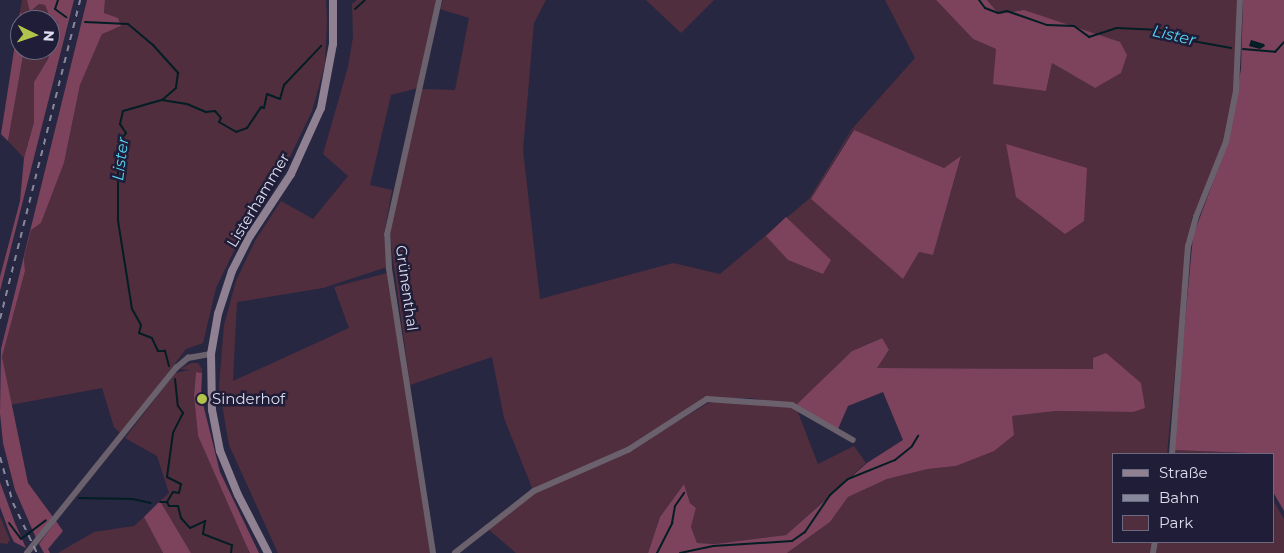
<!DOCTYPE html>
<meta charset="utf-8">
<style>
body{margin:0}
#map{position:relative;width:1284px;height:553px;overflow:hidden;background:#282741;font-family:Montserrat,sans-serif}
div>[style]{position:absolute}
.green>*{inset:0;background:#512e3d}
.forest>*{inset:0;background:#7d425c}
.water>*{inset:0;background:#031d24}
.stream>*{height:2px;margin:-1px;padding:0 1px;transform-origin:1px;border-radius:1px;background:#031d24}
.minor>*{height:5.5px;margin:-2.75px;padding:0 2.75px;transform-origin:2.75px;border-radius:2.75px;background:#6b616d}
.secondary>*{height:8px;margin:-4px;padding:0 4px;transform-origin:4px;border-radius:4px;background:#8f8092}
.rail>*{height:2px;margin-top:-1px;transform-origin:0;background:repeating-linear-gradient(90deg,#88889d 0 6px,transparent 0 12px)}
.dots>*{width:14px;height:14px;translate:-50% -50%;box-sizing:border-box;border:2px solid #1f1d37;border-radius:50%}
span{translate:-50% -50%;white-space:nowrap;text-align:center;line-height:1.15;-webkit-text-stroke:5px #1f1d37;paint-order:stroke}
.street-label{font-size:15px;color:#ddddef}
.poi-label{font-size:15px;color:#ddddef}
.left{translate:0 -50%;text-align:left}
.water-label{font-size:16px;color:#57d3f4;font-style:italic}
.legend{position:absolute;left:1112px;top:453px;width:162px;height:90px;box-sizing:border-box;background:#1f1d37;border:1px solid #6b6a81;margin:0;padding:6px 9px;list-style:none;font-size:15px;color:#ddddef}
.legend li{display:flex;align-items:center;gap:10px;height:25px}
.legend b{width:25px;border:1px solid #6b6a81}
.north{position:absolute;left:10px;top:10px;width:50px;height:50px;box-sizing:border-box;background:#1f1d37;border:1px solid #6b6a81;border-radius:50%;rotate:94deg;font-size:14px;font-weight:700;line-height:20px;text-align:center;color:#ddddef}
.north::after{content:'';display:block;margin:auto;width:18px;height:22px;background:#b2c34c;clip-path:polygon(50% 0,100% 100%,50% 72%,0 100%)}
</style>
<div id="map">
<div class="green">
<div style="clip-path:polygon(22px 0,27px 0,32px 11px,39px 4px,45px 5px,49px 15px,58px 23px,48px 59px,34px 82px,34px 122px,24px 158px,8px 141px,24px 50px,50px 50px,50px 20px,26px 20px,20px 12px)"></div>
<div style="clip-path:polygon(105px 0,326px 0,327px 22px,325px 64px,312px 111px,286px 165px,247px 224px,216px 288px,203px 343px,186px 349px,121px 434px,114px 427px,102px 388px,10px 405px,2px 357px,25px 271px,24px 258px,31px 229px,41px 223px,64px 163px,80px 85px,102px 34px,110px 29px,119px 28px,117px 18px,104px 13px)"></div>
<div style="clip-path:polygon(357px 0,437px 0,418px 88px,391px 95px,370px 185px,392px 190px,384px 234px,387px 267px,323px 288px,237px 302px,233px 381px,349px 328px,334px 287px,387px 273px,431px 553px,278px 553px,229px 445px,219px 387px,224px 325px,236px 281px,255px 241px,281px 201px,313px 219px,348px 176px,323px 154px,348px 67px,353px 37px,352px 4px)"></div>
<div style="clip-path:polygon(evenodd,443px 0,546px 0,534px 23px,523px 150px,540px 299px,673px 263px,720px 274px,809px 199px,852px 129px,915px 58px,885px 0,936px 0,973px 39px,996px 49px,1046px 91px,1052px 63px,1095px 88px,1024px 10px,999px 14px,987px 0,1238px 0,1234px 89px,1225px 140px,1192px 218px,1187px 247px,1167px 454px,1113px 454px,1113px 542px,1153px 542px,1151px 553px,787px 553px,830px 522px,848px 497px,887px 479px,928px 469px,956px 466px,1011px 416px,1056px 411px,1133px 412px,1093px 369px,876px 368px,889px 351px,881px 338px,852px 351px,796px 405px,750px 398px,704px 398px,627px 447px,533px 490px,504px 418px,492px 357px,410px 385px,390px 236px,420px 89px,455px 90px,469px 18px,440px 9px,443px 0,853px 130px,944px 168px,961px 157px,933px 255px,919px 252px,903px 278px,811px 199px,853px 130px)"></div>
<div style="clip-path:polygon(646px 0,714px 0,681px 33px)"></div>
<div style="clip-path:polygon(191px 363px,198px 363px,202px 369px,202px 373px,196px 372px,194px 396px,198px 436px,250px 553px,191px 553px,160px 501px,169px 493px,157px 456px,125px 438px,175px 373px,190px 370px,180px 369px)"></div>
<div style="clip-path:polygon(720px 401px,789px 406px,797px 410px,818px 464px,854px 446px,866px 463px,786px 535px,715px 544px,697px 543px,691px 527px,696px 508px,690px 503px,684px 484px,660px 517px,648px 553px,516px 553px,488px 529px,534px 492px,628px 452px,708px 403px)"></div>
<div style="clip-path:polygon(1173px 450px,1244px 453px,1245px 454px,1172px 454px)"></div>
<div style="clip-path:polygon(1273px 500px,1284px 519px,1284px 553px,1156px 553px,1158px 542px,1273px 542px)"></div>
<div style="clip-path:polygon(0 516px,10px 540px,7px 544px,0 543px)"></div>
<div style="clip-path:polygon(144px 517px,163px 553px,58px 553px,94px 532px,134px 526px)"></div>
</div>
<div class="forest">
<div style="clip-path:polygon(27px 0,74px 0,0 291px,0 277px,20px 201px,24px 158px,34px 122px,34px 82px,48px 59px,58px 23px,49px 15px,45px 5px,39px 4px,30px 12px)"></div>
<div style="clip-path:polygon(87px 0,105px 0,104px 13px,118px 18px,121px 26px,102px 34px,80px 85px,64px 163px,41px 223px,31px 230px,24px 258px,25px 271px,2px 357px,28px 483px,53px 517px,36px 538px,15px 490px,3px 443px,0 413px,1px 349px)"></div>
<div style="clip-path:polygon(936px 0,987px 0,999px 14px,1024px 10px,1120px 42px,1127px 55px,1121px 73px,1095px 88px,1052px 63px,1046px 91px,993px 84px,996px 49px,973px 39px)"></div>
<div style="clip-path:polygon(1243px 0,1284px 0,1284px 511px,1273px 492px,1273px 454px,1173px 450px,1193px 236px,1228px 142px,1241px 69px)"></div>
<div style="clip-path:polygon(20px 12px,26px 20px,20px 20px,20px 50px,24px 50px,8px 141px,1px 134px)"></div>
<div style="clip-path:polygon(854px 130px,944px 168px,961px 156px,933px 255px,919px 252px,903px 279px,811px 199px)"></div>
<div style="clip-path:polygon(1006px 144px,1087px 168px,1084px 221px,1065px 234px,1016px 197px)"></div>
<div style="clip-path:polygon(786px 217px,831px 260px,823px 274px,788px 260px,766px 236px)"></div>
<div style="clip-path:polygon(882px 338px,889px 350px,877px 368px,1093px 369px,1093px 358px,1106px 353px,1141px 383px,1145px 408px,1133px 412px,1056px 411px,1012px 416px,1014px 435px,994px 451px,956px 466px,928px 469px,887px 479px,848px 497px,830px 522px,787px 553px,648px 553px,660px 517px,684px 484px,690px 503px,696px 508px,691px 527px,697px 543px,715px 544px,786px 535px,867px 463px,903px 440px,883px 392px,848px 406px,838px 429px,796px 405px,852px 351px)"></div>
<div style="clip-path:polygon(196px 372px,202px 373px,201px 396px,220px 472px,259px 553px,250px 553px,247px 547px,198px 436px,194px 396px)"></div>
<div style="clip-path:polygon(0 482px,15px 523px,26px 548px,14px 542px,10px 534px,0 507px)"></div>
<div style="clip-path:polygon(160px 501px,191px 553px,163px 553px,144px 517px)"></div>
<div style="clip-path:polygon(56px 521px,63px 531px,48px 549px,50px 553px,44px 553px,39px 544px)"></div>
</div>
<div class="water">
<div style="clip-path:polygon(1251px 40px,1264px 44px,1265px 46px,1260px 49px,1249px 46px)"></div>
</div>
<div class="stream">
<div style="left:58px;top:0;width:9px;rotate:108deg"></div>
<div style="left:55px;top:9px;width:14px;rotate:36deg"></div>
<div style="left:979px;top:0;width:10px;rotate:53deg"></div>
<div style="left:985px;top:8px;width:14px;rotate:21deg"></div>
<div style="left:998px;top:13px;width:9px;rotate:-13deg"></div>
<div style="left:1007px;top:11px;width:42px;rotate:19.3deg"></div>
<div style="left:1047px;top:25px;width:27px;rotate:2deg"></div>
<div style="left:1074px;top:26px;width:19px;rotate:36deg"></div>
<div style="left:1089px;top:37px;width:29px;rotate:-18deg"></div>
<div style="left:1117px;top:28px;width:43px;rotate:2.7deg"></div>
<div style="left:1160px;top:30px;width:29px;rotate:20deg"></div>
<div style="left:1187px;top:40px;width:45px;rotate:10.3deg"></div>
<div style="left:355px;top:9px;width:13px;rotate:-42deg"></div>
<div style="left:85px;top:22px;width:43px;rotate:2.7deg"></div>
<div style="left:128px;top:24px;width:33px;rotate:40deg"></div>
<div style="left:153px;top:45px;width:38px;rotate:48deg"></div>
<div style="left:178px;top:73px;width:15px;rotate:98deg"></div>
<div style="left:176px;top:88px;width:18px;rotate:139deg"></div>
<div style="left:1243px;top:49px;width:32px;rotate:5deg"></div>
<div style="left:1275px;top:52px;width:13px;rotate:-48deg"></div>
<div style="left:169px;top:366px;width:16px;rotate:-105deg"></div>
<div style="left:165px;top:351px;width:7px;rotate:180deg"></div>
<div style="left:158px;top:351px;width:14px;rotate:-115deg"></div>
<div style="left:152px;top:338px;width:14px;rotate:-159deg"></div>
<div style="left:139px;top:333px;width:8px;rotate:-76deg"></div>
<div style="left:141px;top:325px;width:18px;rotate:-119deg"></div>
<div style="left:132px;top:309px;width:89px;rotate:-99deg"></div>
<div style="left:118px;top:221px;width:56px;rotate:-90deg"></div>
<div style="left:118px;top:165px;width:21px;rotate:-71deg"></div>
<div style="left:125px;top:145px;width:8px;rotate:-104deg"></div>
<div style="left:123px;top:137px;width:5px;rotate:-53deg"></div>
<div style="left:126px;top:133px;width:11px;rotate:-124deg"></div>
<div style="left:120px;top:124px;width:13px;rotate:-77deg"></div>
<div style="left:123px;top:111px;width:41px;rotate:-15.8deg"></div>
<div style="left:162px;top:100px;width:25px;rotate:9deg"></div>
<div style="left:187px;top:104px;width:21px;rotate:23deg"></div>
<div style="left:206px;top:112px;width:9px;rotate:-6deg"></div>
<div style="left:215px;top:111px;width:9px;rotate:49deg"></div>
<div style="left:221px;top:118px;width:4px;rotate:117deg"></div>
<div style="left:219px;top:122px;width:20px;rotate:30deg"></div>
<div style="left:236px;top:132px;width:12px;rotate:-20deg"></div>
<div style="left:247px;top:128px;width:25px;rotate:-56deg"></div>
<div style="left:261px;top:107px;width:3px;rotate:18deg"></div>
<div style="left:264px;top:108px;width:14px;rotate:-78deg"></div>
<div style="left:267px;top:94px;width:14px;rotate:21deg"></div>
<div style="left:280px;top:99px;width:15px;rotate:-74deg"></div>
<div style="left:284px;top:85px;width:54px;rotate:-46.5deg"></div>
<div style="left:175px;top:379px;width:27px;rotate:84deg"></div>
<div style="left:178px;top:406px;width:9px;rotate:54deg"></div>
<div style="left:183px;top:413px;width:22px;rotate:117deg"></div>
<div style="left:173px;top:433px;width:44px;rotate:97.8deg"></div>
<div style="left:167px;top:477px;width:16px;rotate:27deg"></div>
<div style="left:181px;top:484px;width:9px;rotate:103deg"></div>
<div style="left:179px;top:493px;width:6px;rotate:-171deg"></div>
<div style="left:173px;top:492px;width:12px;rotate:121deg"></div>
<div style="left:167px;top:502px;width:4px;rotate:63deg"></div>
<div style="left:169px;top:506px;width:9px"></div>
<div style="left:178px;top:506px;width:12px;rotate:76deg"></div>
<div style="left:181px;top:518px;width:13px;rotate:48deg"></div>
<div style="left:190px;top:528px;width:17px;rotate:-25deg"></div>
<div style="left:205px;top:521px;width:13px;rotate:99deg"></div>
<div style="left:203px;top:534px;width:31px;rotate:21deg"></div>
<div style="left:232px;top:545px;width:8px;rotate:97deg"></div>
<div style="left:79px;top:498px;width:54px;rotate:1.1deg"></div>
<div style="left:133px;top:499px;width:18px;rotate:13deg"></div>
<div style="left:160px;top:502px;width:7px"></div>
<div style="left:9px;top:523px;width:20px;rotate:53deg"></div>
<div style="left:21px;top:539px;width:31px;rotate:-37deg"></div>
<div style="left:657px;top:553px;width:34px;rotate:-63deg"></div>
<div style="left:672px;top:523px;width:17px;rotate:-80deg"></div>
<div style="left:675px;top:506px;width:16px;rotate:-55deg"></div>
<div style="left:680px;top:553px;width:34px;rotate:-12deg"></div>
<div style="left:713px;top:546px;width:79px;rotate:-3.6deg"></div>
<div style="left:792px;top:541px;width:16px;rotate:-35deg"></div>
<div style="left:805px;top:532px;width:45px;rotate:-56deg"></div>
<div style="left:830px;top:495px;width:24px;rotate:-42deg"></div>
<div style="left:848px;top:479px;width:51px;rotate:-22deg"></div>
<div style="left:895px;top:460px;width:22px;rotate:-39deg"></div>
<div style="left:912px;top:446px;width:12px;rotate:-59deg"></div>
</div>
<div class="minor">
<div style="left:1172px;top:454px;width:208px;rotate:-85.6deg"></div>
<div style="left:1188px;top:247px;width:31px;rotate:-75deg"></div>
<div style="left:1196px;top:217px;width:81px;rotate:-68.2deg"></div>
<div style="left:1226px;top:142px;width:52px;rotate:-78.9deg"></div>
<div style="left:1236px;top:91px;width:91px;rotate:-87.5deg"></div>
<div style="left:27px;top:553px;width:238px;rotate:-51.2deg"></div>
<div style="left:176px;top:368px;width:16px;rotate:-40deg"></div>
<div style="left:188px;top:358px;width:23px;rotate:-10deg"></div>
<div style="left:433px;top:553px;width:288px;rotate:-98.8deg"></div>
<div style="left:389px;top:268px;width:33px;rotate:-93deg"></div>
<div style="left:387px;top:235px;width:241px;rotate:-77.5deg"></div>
<div style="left:455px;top:553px;width:100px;rotate:-38.1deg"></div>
<div style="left:534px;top:491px;width:103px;rotate:-23.6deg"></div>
<div style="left:628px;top:450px;width:94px;rotate:-32.8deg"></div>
<div style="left:707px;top:399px;width:85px;rotate:4deg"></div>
<div style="left:792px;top:405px;width:70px;rotate:29.8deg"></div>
<div style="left:1153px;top:553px;width:11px;rotate:-80deg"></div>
</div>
<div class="secondary">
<div style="left:268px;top:553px;width:65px;rotate:-117.3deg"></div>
<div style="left:238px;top:495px;width:48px;rotate:-112.2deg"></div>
<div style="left:220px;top:451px;width:42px;rotate:-101deg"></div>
<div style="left:212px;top:410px;width:56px;rotate:-91deg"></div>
<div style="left:211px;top:354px;width:41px;rotate:-80.1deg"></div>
<div style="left:218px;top:314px;width:45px;rotate:-72deg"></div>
<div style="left:232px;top:271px;width:39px;rotate:-63deg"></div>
<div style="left:250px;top:236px;width:74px;rotate:-56.5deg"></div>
<div style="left:291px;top:174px;width:72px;rotate:-65.6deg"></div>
<div style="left:321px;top:108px;width:65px;rotate:-79.4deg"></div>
<div style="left:333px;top:44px;width:44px;rotate:-90deg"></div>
</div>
<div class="rail">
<div style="left:0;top:319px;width:329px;rotate:-75.9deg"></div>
<div style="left:0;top:457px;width:48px;rotate:74.2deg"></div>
<div style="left:13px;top:503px;width:55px;rotate:64.4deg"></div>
</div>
<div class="dots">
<div style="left:202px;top:399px;background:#b2c34c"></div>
</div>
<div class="street-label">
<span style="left:258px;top:200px;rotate:-59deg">Listerhammer</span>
<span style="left:407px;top:288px;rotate:82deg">Grünenthal</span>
</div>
<div class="poi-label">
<span class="left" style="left:212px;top:399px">Sinderhof</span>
</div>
<div class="water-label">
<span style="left:1174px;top:36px;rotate:13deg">Lister</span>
<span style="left:121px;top:159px;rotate:-83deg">Lister</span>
</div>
<ul class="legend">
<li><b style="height:6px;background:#8f8092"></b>Straße</li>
<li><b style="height:6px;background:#88889d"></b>Bahn</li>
<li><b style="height:14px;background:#512e3d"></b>Park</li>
</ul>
<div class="north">N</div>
</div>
